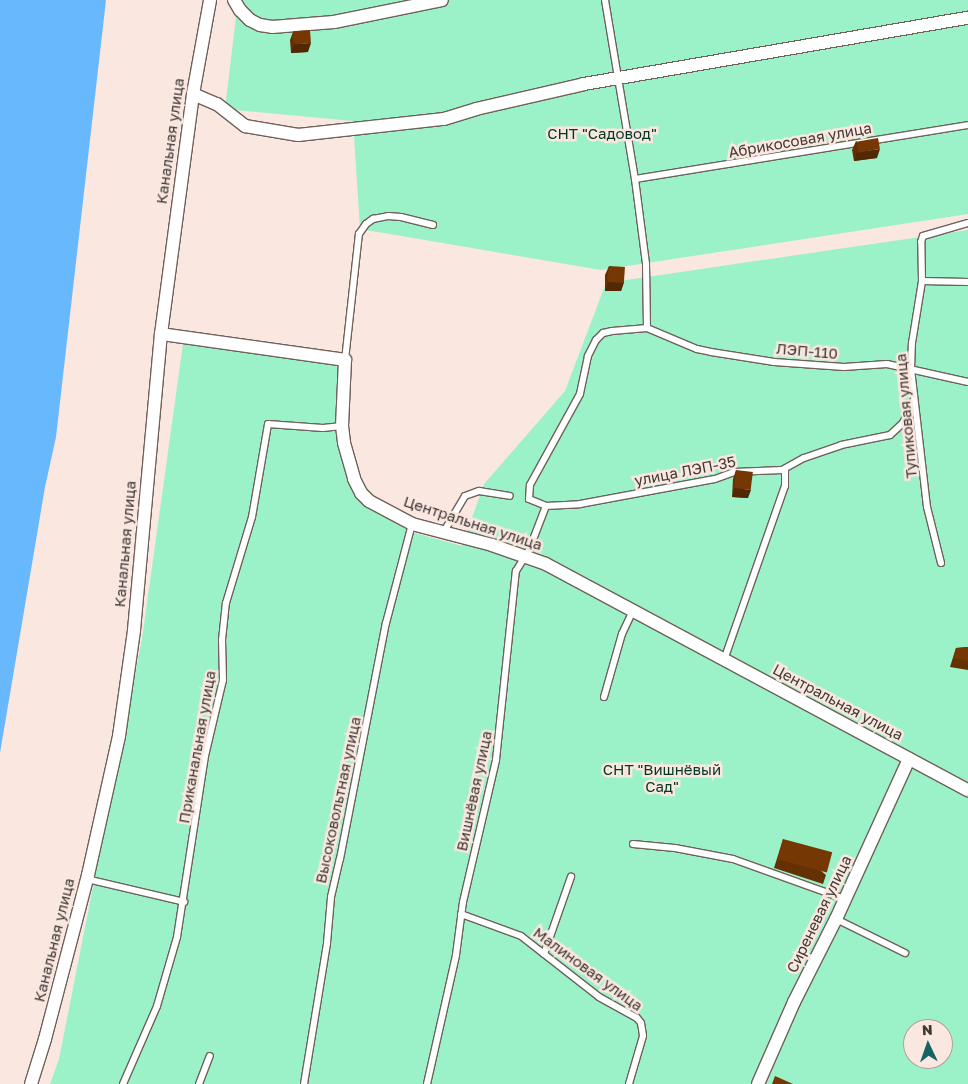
<!DOCTYPE html>
<meta charset="utf-8">
<style>
body{margin:0}
#map{position:relative;width:968px;height:1084px;overflow:hidden;background:#f9e7e0;font-family:"Golos Text",sans-serif}
div>[style]{position:absolute}
.green>*{inset:0;background:#9cf2c8}
.water>*{inset:0;background:#68b8fe}
.roads{filter:drop-shadow(1px 0 #6f605a) drop-shadow(-1px 0 #6f605a) drop-shadow(0 1px #6f605a) drop-shadow(0 -1px #6f605a)}
.lane>*{height:6px;margin:-3px;padding:0 3px;transform-origin:3px;border-radius:3px;background:#fff}
.street>*{height:12px;margin:-6px;padding:0 6px;transform-origin:6px;border-radius:6px;background:#fff}
.wall>*{inset:0;background:#653004}
.shaded-wall>*{inset:0;background:#522704}
.building>*{inset:0;background:#753805;transform-origin:0 0}
span{translate:-50% -50%;white-space:nowrap;text-align:center;line-height:1.15;-webkit-text-stroke:5px #f9e7e0;paint-order:stroke}
.park-label{font-size:15px;color:#043825}
.street-label{font-size:15px;color:#403936}
.north{position:absolute;left:903px;top:1019px;width:50px;height:50px;box-sizing:border-box;background:#f9e7e0;border:1px solid #afa19c;border-radius:50%;rotate:357deg;font-size:14px;font-weight:700;line-height:20px;text-align:center;color:#403936}
.north::after{content:'';display:block;margin:auto;width:18px;height:22px;background:#146464;clip-path:polygon(50% 0,100% 100%,50% 72%,0 100%)}
</style>
<div id="map">
<div class="green">
<div style="clip-path:polygon(238px 0,968px 0,968px 214px,601px 270px,360px 229px,353px 121px,225px 109px)"></div>
<div style="clip-path:polygon(evenodd,968px 230px,968px 1084px,50px 1084px,59px 1059px,142px 639px,183px 344px,314px 358px,348px 371px,346px 450px,360px 497px,411px 532px,462px 546px,484px 484px,565px 391px,606px 283px,968px 230px,913px 1029px,943px 1029px,943px 1059px,913px 1059px,913px 1029px)"></div>
</div>
<div class="water">
<div style="clip-path:polygon(0 0,106px 0,56px 437px,45px 487px,0 753px)"></div>
</div>
<div class="roads">
<div class="lane">
<div style="left:605px;top:0;width:181px;rotate:80.5deg"></div>
<div style="left:635px;top:179px;width:86px;rotate:82.6deg"></div>
<div style="left:646px;top:264px;width:64px;rotate:89.1deg"></div>
<div style="left:647px;top:328px;width:35px;rotate:175deg"></div>
<div style="left:612px;top:331px;width:9px;rotate:167deg"></div>
<div style="left:603px;top:333px;width:10px;rotate:135deg"></div>
<div style="left:596px;top:340px;width:18px;rotate:117deg"></div>
<div style="left:588px;top:356px;width:39px;rotate:102deg"></div>
<div style="left:580px;top:394px;width:104px;rotate:118.8deg"></div>
<div style="left:530px;top:485px;width:14px;rotate:94deg"></div>
<div style="left:529px;top:499px;width:18px;rotate:22deg"></div>
<div style="left:546px;top:506px;width:34px;rotate:-3deg"></div>
<div style="left:580px;top:504px;width:137px;rotate:-10.5deg"></div>
<div style="left:715px;top:479px;width:20px;rotate:-20deg"></div>
<div style="left:734px;top:472px;width:48px;rotate:-2.4deg"></div>
<div style="left:782px;top:470px;width:25px;rotate:-29deg"></div>
<div style="left:804px;top:458px;width:39px;rotate:-19deg"></div>
<div style="left:841px;top:445px;width:50px;rotate:-11.5deg"></div>
<div style="left:890px;top:435px;width:18px;rotate:-43deg"></div>
<div style="left:903px;top:423px;width:26px;rotate:-65deg"></div>
<div style="left:635px;top:179px;width:337px;rotate:-9.2deg"></div>
<div style="left:922px;top:281px;width:39px;rotate:-91deg"></div>
<div style="left:921px;top:242px;width:6px;rotate:-72deg"></div>
<div style="left:923px;top:236px;width:47px;rotate:-16.1deg"></div>
<div style="left:647px;top:328px;width:54px;rotate:22.8deg"></div>
<div style="left:697px;top:349px;width:14px;rotate:12deg"></div>
<div style="left:711px;top:352px;width:64px;rotate:9deg"></div>
<div style="left:774px;top:362px;width:70px;rotate:4.1deg"></div>
<div style="left:844px;top:367px;width:43px;rotate:-4deg"></div>
<div style="left:887px;top:364px;width:83px;rotate:12.5deg"></div>
<div style="left:345px;top:360px;width:127px;rotate:-83.7deg"></div>
<div style="left:359px;top:234px;width:12px;rotate:-55deg"></div>
<div style="left:366px;top:224px;width:9px;rotate:-36deg"></div>
<div style="left:373px;top:219px;width:15px;rotate:-11deg"></div>
<div style="left:388px;top:216px;width:13px;rotate:4deg"></div>
<div style="left:401px;top:217px;width:33px;rotate:14deg"></div>
<div style="left:443px;top:533px;width:43px;rotate:-59.3deg"></div>
<div style="left:465px;top:496px;width:15px;rotate:-20deg"></div>
<div style="left:479px;top:491px;width:31px;rotate:9deg"></div>
<div style="left:941px;top:563px;width:58px;rotate:-104deg"></div>
<div style="left:927px;top:507px;width:139px;rotate:-96.6deg"></div>
<div style="left:911px;top:369px;width:26px;rotate:-88deg"></div>
<div style="left:912px;top:343px;width:63px;rotate:-80.8deg"></div>
<div style="left:922px;top:281px;width:46px;rotate:1.2deg"></div>
<div style="left:724px;top:660px;width:184px;rotate:-70.7deg"></div>
<div style="left:785px;top:486px;width:17px;rotate:-90deg"></div>
<div style="left:604px;top:697px;width:66px;rotate:-74.1deg"></div>
<div style="left:622px;top:634px;width:26px;rotate:-65deg"></div>
<div style="left:633px;top:844px;width:42px;rotate:5.4deg"></div>
<div style="left:675px;top:848px;width:59px;rotate:10.7deg"></div>
<div style="left:733px;top:859px;width:119px;rotate:19.7deg"></div>
<div style="left:87px;top:879px;width:100px;rotate:13.3deg"></div>
<div style="left:461px;top:914px;width:64px;rotate:20.1deg"></div>
<div style="left:521px;top:936px;width:99px;rotate:38deg"></div>
<div style="left:599px;top:997px;width:43px;rotate:28.9deg"></div>
<div style="left:637px;top:1018px;width:6px;rotate:51deg"></div>
<div style="left:641px;top:1023px;width:13px;rotate:81deg"></div>
<div style="left:643px;top:1036px;width:50px;rotate:106.3deg"></div>
<div style="left:836px;top:919px;width:77px;rotate:26.2deg"></div>
<div style="left:544px;top:954px;width:82px;rotate:-70.7deg"></div>
<div style="left:123px;top:1084px;width:85px;rotate:-66.4deg"></div>
<div style="left:157px;top:1006px;width:72px;rotate:-73.8deg"></div>
<div style="left:177px;top:937px;width:183px;rotate:-81.2deg"></div>
<div style="left:205px;top:756px;width:78px;rotate:-76.7deg"></div>
<div style="left:223px;top:680px;width:40px;rotate:-91.4deg"></div>
<div style="left:222px;top:640px;width:37px;rotate:-84deg"></div>
<div style="left:226px;top:603px;width:90px;rotate:-73.2deg"></div>
<div style="left:252px;top:517px;width:94px;rotate:-80.2deg"></div>
<div style="left:268px;top:424px;width:55px;rotate:4.2deg"></div>
<div style="left:323px;top:428px;width:19px;rotate:-6deg"></div>
<div style="left:199px;top:1084px;width:30px;rotate:-69deg"></div>
<div style="left:304px;top:1084px;width:143px;rotate:-80.7deg"></div>
<div style="left:327px;top:943px;width:46px;rotate:-85deg"></div>
<div style="left:331px;top:897px;width:39px;rotate:-77deg"></div>
<div style="left:340px;top:859px;width:240px;rotate:-79deg"></div>
<div style="left:386px;top:623px;width:102px;rotate:-75.3deg"></div>
<div style="left:427px;top:1084px;width:132px;rotate:-77.3deg"></div>
<div style="left:456px;top:955px;width:53px;rotate:-82.5deg"></div>
<div style="left:463px;top:902px;width:146px;rotate:-76.9deg"></div>
<div style="left:496px;top:760px;width:190px;rotate:-84deg"></div>
<div style="left:516px;top:571px;width:25px;rotate:-58deg"></div>
<div style="left:529px;top:550px;width:47px;rotate:-68.9deg"></div>
</div>
<div class="street">
<div style="left:234px;top:0;width:12px;rotate:59deg"></div>
<div style="left:240px;top:10px;width:14px;rotate:45deg"></div>
<div style="left:250px;top:20px;width:11px;rotate:27deg"></div>
<div style="left:260px;top:25px;width:12px;rotate:9deg"></div>
<div style="left:272px;top:27px;width:62px;rotate:-4.6deg"></div>
<div style="left:334px;top:22px;width:110px;rotate:-11.5deg"></div>
<div style="left:193px;top:94px;width:26px;rotate:23deg"></div>
<div style="left:217px;top:104px;width:36px;rotate:38deg"></div>
<div style="left:245px;top:126px;width:54px;rotate:9.6deg"></div>
<div style="left:298px;top:135px;width:147px;rotate:-6.3deg"></div>
<div style="left:444px;top:119px;width:34px;rotate:-17deg"></div>
<div style="left:476px;top:109px;width:111px;rotate:-13deg"></div>
<div style="left:584px;top:84px;width:390px;rotate:-9.8deg"></div>
<div style="left:161px;top:334px;width:186px;rotate:8deg"></div>
<div style="left:345px;top:360px;width:66px;rotate:92.6deg"></div>
<div style="left:342px;top:426px;width:17px;rotate:83deg"></div>
<div style="left:344px;top:443px;width:37px;rotate:74deg"></div>
<div style="left:354px;top:479px;width:16px;rotate:63deg"></div>
<div style="left:361px;top:493px;width:11px;rotate:45deg"></div>
<div style="left:369px;top:501px;width:49px;rotate:28.1deg"></div>
<div style="left:412px;top:524px;width:83px;rotate:14.7deg"></div>
<div style="left:492px;top:545px;width:57px;rotate:19.4deg"></div>
<div style="left:546px;top:564px;width:479px;rotate:28.2deg"></div>
<div style="left:31px;top:1084px;width:47px;rotate:-72.7deg"></div>
<div style="left:45px;top:1039px;width:170px;rotate:-75.3deg"></div>
<div style="left:88px;top:875px;width:142px;rotate:-77.4deg"></div>
<div style="left:119px;top:736px;width:107px;rotate:-81.9deg"></div>
<div style="left:134px;top:630px;width:297px;rotate:-84.8deg"></div>
<div style="left:161px;top:334px;width:242px;rotate:-82.4deg"></div>
<div style="left:193px;top:94px;width:96px;rotate:-79.7deg"></div>
<div style="left:758px;top:1084px;width:90px;rotate:-66.3deg"></div>
<div style="left:794px;top:1002px;width:93px;rotate:-63.2deg"></div>
<div style="left:836px;top:919px;width:176px;rotate:-65.5deg"></div>
</div>
</div>
<div class="wall">
<div style="clip-path:polygon(293px 32px,308px 52px,291px 53px,290px 40px)"></div>
<div style="clip-path:polygon(856px 141px,877px 158px,854px 161px,852px 150px)"></div>
<div style="clip-path:polygon(609px 266px,624px 282px,621px 291px,605px 291px,605px 275px)"></div>
<div style="clip-path:polygon(736px 470px,748px 498px,732px 497px,733px 479px)"></div>
<div style="clip-path:polygon(968px 647px,968px 670px,950px 667px,956px 648px)"></div>
<div style="clip-path:polygon(783px 839px,826px 875px,823px 884px,774px 868px)"></div>
</div>
<div class="shaded-wall">
<div style="clip-path:polygon(311px 43px,308px 52px,291px 53px,294px 44px)"></div>
<div style="clip-path:polygon(880px 149px,877px 158px,854px 161px,857px 152px)"></div>
<div style="clip-path:polygon(608px 282px,624px 282px,621px 291px,605px 291px)"></div>
<div style="clip-path:polygon(735px 488px,751px 490px,748px 498px,732px 497px)"></div>
</div>
<div class="building">
<div style="left:310px;top:30px;width:13px;height:17px;rotate:86deg"></div>
<div style="left:878px;top:138px;width:11px;height:22px;rotate:80deg"></div>
<div style="left:609px;top:266px;width:16px;height:16px;rotate:4deg"></div>
<div style="left:736px;top:470px;width:17px;height:18px;rotate:7deg"></div>
<div style="clip-path:polygon(968px 647px,968px 661px,953px 658px,956px 648px)"></div>
<div style="left:783px;top:839px;width:51px;height:21px;rotate:15deg"></div>
<div style="clip-path:polygon(775px 1076px,793px 1084px,772px 1084px)"></div>
</div>
<div class="park-label">
<span style="left:602px;top:134px">СНТ "Садовод"</span>
<span style="left:662px;top:778px">СНТ "Вишнёвый<br>Сад"</span>
</div>
<div class="street-label">
<span style="left:800px;top:140px;rotate:-10deg">Абрикосовая улица</span>
<span style="left:170px;top:141px;rotate:-82deg">Канальная улица</span>
<span style="left:807px;top:351px;rotate:5deg">ЛЭП-110</span>
<span style="left:906px;top:416px;rotate:-95deg">Тупиковая улица</span>
<span style="left:685px;top:471px;rotate:-11deg">улица ЛЭП-35</span>
<span style="left:473px;top:523px;rotate:18deg">Центральная улица</span>
<span style="left:125px;top:544px;rotate:-85deg">Канальная улица</span>
<span style="left:838px;top:702px;rotate:28deg">Центральная улица</span>
<span style="left:197px;top:747px;rotate:-80deg">Приканальная улица</span>
<span style="left:474px;top:791px;rotate:-78deg">Вишнёвая улица</span>
<span style="left:338px;top:800px;rotate:-78deg">Высоковольтная улица</span>
<span style="left:819px;top:914px;rotate:-64deg">Сиреневая улица</span>
<span style="left:54px;top:940px;rotate:-76deg">Канальная улица</span>
<span style="left:588px;top:969px;rotate:36deg">Малиновая улица</span>
</div>
<div class="north">N</div>
</div>
